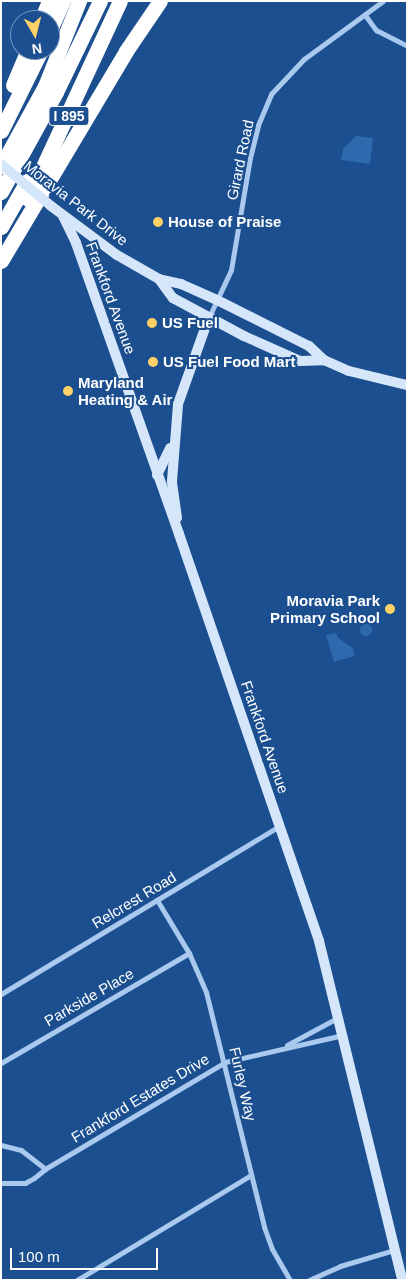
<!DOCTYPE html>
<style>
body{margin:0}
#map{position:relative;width:408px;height:1281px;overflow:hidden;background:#1b4f8f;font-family:Arial,sans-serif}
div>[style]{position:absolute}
.green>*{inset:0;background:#2e69ad}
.round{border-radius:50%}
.street>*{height:5px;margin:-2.5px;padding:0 2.5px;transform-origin:2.5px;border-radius:2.5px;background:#a9c9ee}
.secondary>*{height:10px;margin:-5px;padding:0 5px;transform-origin:5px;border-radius:5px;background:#d6e6fa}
.highway>*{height:15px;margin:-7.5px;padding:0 7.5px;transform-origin:7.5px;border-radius:7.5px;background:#fff}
.secondary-bridge>*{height:10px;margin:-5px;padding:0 5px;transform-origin:5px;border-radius:5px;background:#d6e6fa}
.dots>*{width:14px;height:14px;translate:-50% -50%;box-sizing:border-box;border:2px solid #1b4f8f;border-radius:50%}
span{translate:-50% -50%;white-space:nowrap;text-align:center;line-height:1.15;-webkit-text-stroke:4px #1b4f8f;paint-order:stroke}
.shield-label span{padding:1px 4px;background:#1b4f8f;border:1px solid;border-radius:4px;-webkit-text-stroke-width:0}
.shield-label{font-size:14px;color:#fff;font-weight:700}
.street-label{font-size:15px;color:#fff}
.poi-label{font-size:15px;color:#fff;font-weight:700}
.left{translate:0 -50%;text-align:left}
.right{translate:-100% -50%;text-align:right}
.frame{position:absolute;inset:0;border:2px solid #fff;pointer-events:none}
.north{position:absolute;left:10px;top:10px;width:50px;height:50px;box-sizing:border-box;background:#1b4f8f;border:1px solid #7695bc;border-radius:50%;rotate:172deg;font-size:14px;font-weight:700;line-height:20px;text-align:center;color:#fff}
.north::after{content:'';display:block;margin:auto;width:18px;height:22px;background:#ffd166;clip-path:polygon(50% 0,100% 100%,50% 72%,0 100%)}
.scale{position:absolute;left:10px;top:1248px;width:148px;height:22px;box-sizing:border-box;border:2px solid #fff;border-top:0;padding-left:6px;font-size:15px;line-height:18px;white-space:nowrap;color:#fff;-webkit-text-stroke:4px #1b4f8f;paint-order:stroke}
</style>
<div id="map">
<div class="green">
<div style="clip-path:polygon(356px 136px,373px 138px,370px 164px,341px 160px,343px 149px)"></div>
<div class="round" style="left:360px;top:624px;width:12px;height:12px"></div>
<div style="clip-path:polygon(336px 633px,338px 638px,353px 648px,355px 656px,334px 662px,326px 635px)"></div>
</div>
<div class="street">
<div style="left:365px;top:15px;width:19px;rotate:54deg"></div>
<div style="left:376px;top:30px;width:35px;rotate:27deg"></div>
<div style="left:209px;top:317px;width:52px;rotate:-64.9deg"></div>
<div style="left:231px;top:270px;width:114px;rotate:-80.4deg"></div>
<div style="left:250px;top:158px;width:34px;rotate:-76deg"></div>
<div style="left:258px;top:125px;width:34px;rotate:-67deg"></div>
<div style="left:271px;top:94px;width:48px;rotate:-46.7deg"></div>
<div style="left:304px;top:59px;width:98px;rotate:-36.3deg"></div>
<div style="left:157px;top:900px;width:62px;rotate:58.9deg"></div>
<div style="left:189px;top:953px;width:43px;rotate:66.4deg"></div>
<div style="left:206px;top:992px;width:242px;rotate:76.1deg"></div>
<div style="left:264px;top:1227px;width:23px;rotate:70deg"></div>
<div style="left:272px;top:1249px;width:36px;rotate:60deg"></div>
<div style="left:1px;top:994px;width:325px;rotate:-31.1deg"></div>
<div style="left:287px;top:1045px;width:59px;rotate:-28.3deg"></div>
<div style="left:1px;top:1063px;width:218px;rotate:-30.3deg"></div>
<div style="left:1px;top:1145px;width:21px;rotate:14deg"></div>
<div style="left:21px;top:1150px;width:31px;rotate:38deg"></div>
<div style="left:1px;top:1183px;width:24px"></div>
<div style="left:25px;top:1183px;width:10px;rotate:-29deg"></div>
<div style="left:34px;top:1178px;width:14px;rotate:-39deg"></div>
<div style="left:45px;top:1169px;width:209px;rotate:-30.7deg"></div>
<div style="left:225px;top:1062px;width:121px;rotate:-12.9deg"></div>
<div style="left:77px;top:1280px;width:203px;rotate:-31.1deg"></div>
<div style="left:309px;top:1280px;width:34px;rotate:-24deg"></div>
<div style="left:340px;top:1266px;width:56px;rotate:-16.5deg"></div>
</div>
<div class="secondary">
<div style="left:51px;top:206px;width:82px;rotate:36.6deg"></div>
<div style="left:117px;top:255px;width:48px;rotate:29.7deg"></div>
<div style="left:159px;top:279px;width:23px;rotate:13deg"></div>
<div style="left:181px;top:284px;width:39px;rotate:24deg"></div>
<div style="left:217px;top:300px;width:103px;rotate:26.6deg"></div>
<div style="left:309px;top:346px;width:21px;rotate:43deg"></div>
<div style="left:324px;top:360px;width:27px;rotate:24deg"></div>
<div style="left:349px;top:371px;width:60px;rotate:13.6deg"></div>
<div style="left:63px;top:216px;width:30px;rotate:64deg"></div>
<div style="left:76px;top:243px;width:309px;rotate:70.5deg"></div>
<div style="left:179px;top:534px;width:430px;rotate:71deg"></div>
<div style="left:319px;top:941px;width:349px;rotate:76.2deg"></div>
<div style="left:159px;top:279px;width:24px;rotate:54deg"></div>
<div style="left:173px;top:298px;width:81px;rotate:28.2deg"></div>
<div style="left:244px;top:336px;width:61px;rotate:24.1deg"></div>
<div style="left:300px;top:361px;width:24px;rotate:-2deg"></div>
<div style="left:157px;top:475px;width:30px;rotate:-64deg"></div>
<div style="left:177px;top:518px;width:37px;rotate:-98deg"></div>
<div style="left:172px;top:481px;width:77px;rotate:-85.5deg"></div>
<div style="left:178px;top:404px;width:92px;rotate:-70.4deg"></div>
</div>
<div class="highway">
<div style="left:41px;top:20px;width:21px;rotate:-67deg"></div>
<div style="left:50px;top:30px;width:32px;rotate:-66deg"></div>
<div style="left:13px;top:85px;width:38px;rotate:-67deg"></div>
<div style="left:1px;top:131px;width:90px;rotate:-63.7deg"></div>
<div style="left:1px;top:166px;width:91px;rotate:-61.2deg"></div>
<div style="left:45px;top:86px;width:92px;rotate:-68.2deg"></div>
<div style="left:1px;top:192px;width:114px;rotate:-61.2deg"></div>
<div style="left:56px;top:92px;width:101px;rotate:-64.2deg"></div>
<div style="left:28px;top:199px;width:218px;rotate:-65.1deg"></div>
<div style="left:1px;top:227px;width:53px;rotate:-60.5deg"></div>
<div style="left:1px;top:261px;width:244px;rotate:-59.2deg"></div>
<div style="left:126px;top:51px;width:60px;rotate:-55.8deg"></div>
</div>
<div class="secondary-bridge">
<div style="left:1px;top:164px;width:65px;rotate:40deg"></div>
</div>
<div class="dots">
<div style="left:158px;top:222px;background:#ffd166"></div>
<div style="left:152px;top:323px;background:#ffd166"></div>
<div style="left:153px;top:362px;background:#ffd166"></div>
<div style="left:68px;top:391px;background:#ffd166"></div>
<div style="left:390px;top:609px;background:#ffd166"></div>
</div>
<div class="shield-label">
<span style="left:69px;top:116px">I 895</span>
</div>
<div class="street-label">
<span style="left:240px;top:160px;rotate:-78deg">Girard Road</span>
<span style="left:76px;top:203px;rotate:38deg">Moravia Park Drive</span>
<span style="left:111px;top:298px;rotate:70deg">Frankford Avenue</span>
<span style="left:265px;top:737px;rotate:71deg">Frankford Avenue</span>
<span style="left:134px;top:900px;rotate:-31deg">Relcrest Road</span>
<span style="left:89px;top:997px;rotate:-30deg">Parkside Place</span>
<span style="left:243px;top:1084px;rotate:77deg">Furley Way</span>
<span style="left:140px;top:1098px;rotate:-31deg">Frankford Estates Drive</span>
</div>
<div class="poi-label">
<span class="left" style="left:168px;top:222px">House of Praise</span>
<span class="left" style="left:162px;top:323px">US Fuel</span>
<span class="left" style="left:163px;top:362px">US Fuel Food Mart</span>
<span class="left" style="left:78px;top:391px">Maryland<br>Heating &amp; Air</span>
<span class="right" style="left:380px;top:609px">Moravia Park<br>Primary School</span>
</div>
<div class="frame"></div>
<div class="north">N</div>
<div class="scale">100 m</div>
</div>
